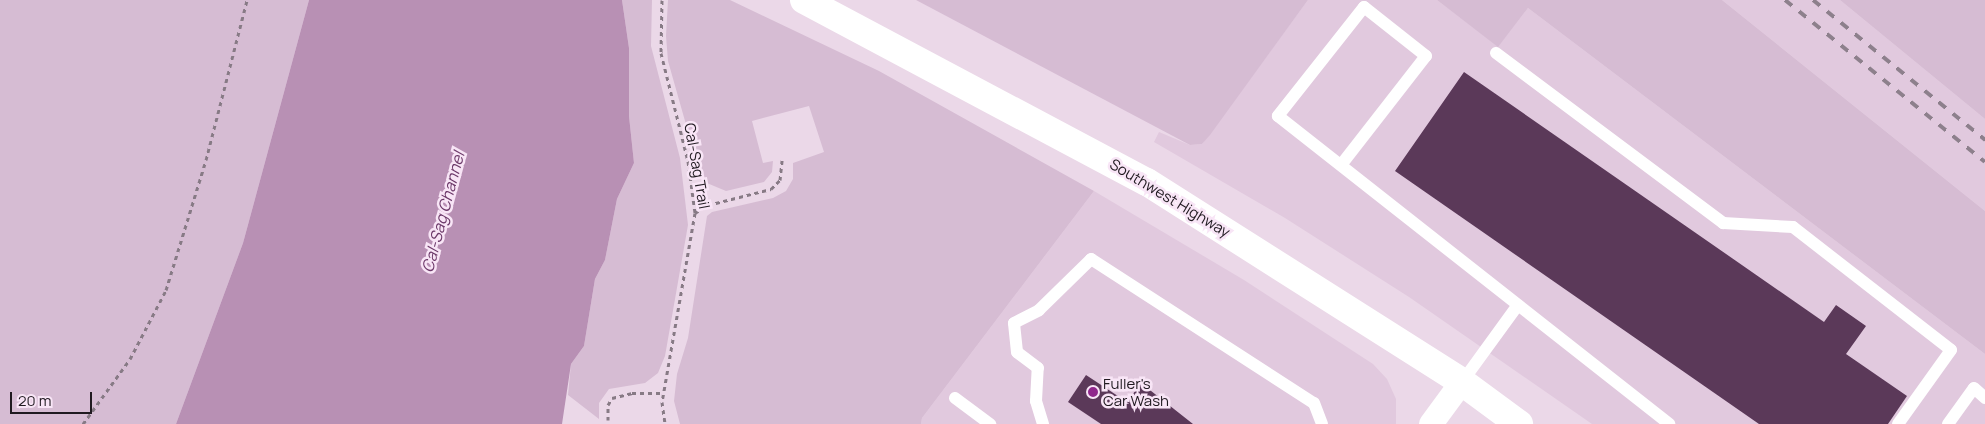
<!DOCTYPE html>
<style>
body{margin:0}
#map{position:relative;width:1985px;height:424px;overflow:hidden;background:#ebd8e8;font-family:Manrope,sans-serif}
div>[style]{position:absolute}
.built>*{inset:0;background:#e1c9de}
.green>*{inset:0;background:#d6bcd3}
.water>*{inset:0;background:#b890b4}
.building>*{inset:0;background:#5b3959}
.path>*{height:3px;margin-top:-1.5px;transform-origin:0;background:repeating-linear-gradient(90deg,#877a85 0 4px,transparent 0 8px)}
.lane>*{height:12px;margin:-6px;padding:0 6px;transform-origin:6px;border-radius:6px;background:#fff}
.street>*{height:24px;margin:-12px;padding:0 12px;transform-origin:12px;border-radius:12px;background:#fff}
.primary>*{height:28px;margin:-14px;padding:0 14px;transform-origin:14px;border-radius:14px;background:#fff}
.rail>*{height:4px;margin-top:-2px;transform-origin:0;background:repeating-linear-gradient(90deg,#8d808c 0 9px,transparent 0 18px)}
.dots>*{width:14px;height:14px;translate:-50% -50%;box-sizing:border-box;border:2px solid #f8e5f6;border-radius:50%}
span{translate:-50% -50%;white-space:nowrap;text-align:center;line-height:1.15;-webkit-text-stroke:5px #f8e5f6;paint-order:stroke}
.street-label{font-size:15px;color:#201a20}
.poi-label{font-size:15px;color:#201a20}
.left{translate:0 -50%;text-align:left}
.water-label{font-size:16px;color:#6c3969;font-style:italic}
.scale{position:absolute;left:10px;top:392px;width:82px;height:22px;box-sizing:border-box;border:2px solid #201a20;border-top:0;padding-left:6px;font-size:15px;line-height:18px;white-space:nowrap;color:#201a20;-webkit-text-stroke:4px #f8e5f6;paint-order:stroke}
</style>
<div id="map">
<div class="built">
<div style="clip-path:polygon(1308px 0,1437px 0,1498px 46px,1528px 8px,1985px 354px,1985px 424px,1592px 424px,1409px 297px,1285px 218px,1154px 142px,1159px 132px,1190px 145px,1202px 144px)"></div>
<div style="clip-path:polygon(1722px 0,1840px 0,1985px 119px,1985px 211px)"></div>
<div style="clip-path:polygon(1094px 191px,1244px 280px,1373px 364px,1387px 379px,1396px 399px,1396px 424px,921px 424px,922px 418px)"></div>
</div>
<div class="green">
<div style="clip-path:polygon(0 0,309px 0,243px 243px,176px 424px,0 424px)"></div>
<div style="clip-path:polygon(622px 0,652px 0,651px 46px,680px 158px,688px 225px,665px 356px,658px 373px,645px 383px,609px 389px,599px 403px,599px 419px,568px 395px,571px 364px,584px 346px,595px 279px,605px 260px,617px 199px,634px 163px,629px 116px,629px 48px)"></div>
<div style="clip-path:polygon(668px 0,730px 0,879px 71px,1094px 191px,922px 418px,921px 424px,680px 424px,674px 401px,677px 374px,688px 338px,707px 216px,712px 212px,773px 198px,786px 191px,793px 179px,793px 163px,824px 152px,809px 106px,752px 121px,763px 163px,773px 161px,772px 172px,764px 182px,726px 191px,702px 181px,668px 61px,666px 36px)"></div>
<div style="clip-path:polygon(916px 0,1308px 0,1210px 135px,1202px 144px,1190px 145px)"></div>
<div style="clip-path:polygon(1437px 0,1722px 0,1985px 211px,1985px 354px,1528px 8px,1498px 47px)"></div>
<div style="clip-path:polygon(1840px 0,1985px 0,1985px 119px)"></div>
</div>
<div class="water">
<div style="clip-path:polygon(309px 0,622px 0,629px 48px,629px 116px,634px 163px,617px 199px,605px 260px,595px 279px,584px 346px,571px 364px,562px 424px,176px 424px,243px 243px)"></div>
</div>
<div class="building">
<div style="clip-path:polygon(1464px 72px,1824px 322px,1836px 305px,1866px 326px,1846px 354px,1907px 396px,1888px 424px,1759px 424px,1395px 171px)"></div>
<div style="clip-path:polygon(1086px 375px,1127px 402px,1141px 383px,1193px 424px,1101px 424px,1068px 402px)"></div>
</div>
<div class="path">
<div style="left:662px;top:0;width:53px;rotate:91.1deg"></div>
<div style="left:661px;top:53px;width:111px;rotate:76deg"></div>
<div style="left:688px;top:161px;width:52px;rotate:82.3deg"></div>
<div style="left:695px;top:213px;width:192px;rotate:99.9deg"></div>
<div style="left:662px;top:402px;width:22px;rotate:82deg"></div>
<div style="left:695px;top:213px;width:15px;rotate:-32deg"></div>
<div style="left:708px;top:205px;width:65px;rotate:-14.3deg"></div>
<div style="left:771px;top:189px;width:13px;rotate:-45deg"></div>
<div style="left:780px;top:180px;width:20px;rotate:-84deg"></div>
<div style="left:608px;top:420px;width:15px;rotate:-90deg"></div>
<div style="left:608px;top:405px;width:8px;rotate:-60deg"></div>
<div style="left:612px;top:398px;width:21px;rotate:-14deg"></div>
<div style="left:632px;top:393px;width:31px"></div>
<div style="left:83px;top:424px;width:80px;rotate:-54.1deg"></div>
<div style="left:130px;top:359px;width:78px;rotate:-62.4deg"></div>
<div style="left:166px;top:290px;width:136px;rotate:-72.9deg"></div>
<div style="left:206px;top:160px;width:165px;rotate:-75.6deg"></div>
</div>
<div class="lane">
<div style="left:1496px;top:53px;width:284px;rotate:36.8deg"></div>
<div style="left:1723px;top:223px;width:70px;rotate:3.3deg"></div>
<div style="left:1793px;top:227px;width:200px;rotate:37.9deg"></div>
<div style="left:1951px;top:350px;width:91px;rotate:125.6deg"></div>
<div style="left:1341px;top:165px;width:138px;rotate:-52.1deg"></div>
<div style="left:1426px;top:56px;width:79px;rotate:-141.7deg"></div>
<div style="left:1364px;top:7px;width:139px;rotate:128.3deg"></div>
<div style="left:1278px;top:116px;width:498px;rotate:38.2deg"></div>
<div style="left:1462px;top:382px;width:95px;rotate:-54deg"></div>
<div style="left:955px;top:398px;width:44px;rotate:36.6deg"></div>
<div style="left:1043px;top:424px;width:24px;rotate:-107deg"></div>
<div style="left:1036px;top:401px;width:33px;rotate:-87deg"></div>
<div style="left:1038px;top:368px;width:26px;rotate:-143deg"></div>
<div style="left:1017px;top:352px;width:29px;rotate:-96deg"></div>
<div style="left:1014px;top:323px;width:28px;rotate:-27deg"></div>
<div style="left:1039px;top:310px;width:73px;rotate:-44.4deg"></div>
<div style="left:1091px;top:259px;width:265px;rotate:32.9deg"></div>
<div style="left:1314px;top:403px;width:22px;rotate:69deg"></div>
<div style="left:1948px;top:424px;width:44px;rotate:-54.2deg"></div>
<div style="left:1974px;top:388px;width:15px;rotate:42deg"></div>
</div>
<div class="street">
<div style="left:1431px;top:424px;width:52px;rotate:-53.6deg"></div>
</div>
<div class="primary">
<div style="left:804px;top:0;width:388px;rotate:28deg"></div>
<div style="left:1147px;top:182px;width:373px;rotate:32.4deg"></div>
<div style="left:1462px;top:382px;width:71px;rotate:36.4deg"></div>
</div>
<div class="rail">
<div style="left:1785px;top:0;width:257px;rotate:39deg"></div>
<div style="left:1813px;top:0;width:222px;rotate:39.1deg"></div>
</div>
<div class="dots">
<div style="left:1093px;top:392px;background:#90278c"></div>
</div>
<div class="street-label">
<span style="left:697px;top:166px;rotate:80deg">Cal-Sag Trail</span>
<span style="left:1170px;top:198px;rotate:31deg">Southwest Highway</span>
</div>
<div class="poi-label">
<span class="left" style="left:1103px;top:392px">Fuller's<br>Car Wash</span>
</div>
<div class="water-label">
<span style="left:443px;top:212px;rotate:-75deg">Cal-Sag Channel</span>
</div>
<div class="scale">20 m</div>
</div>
